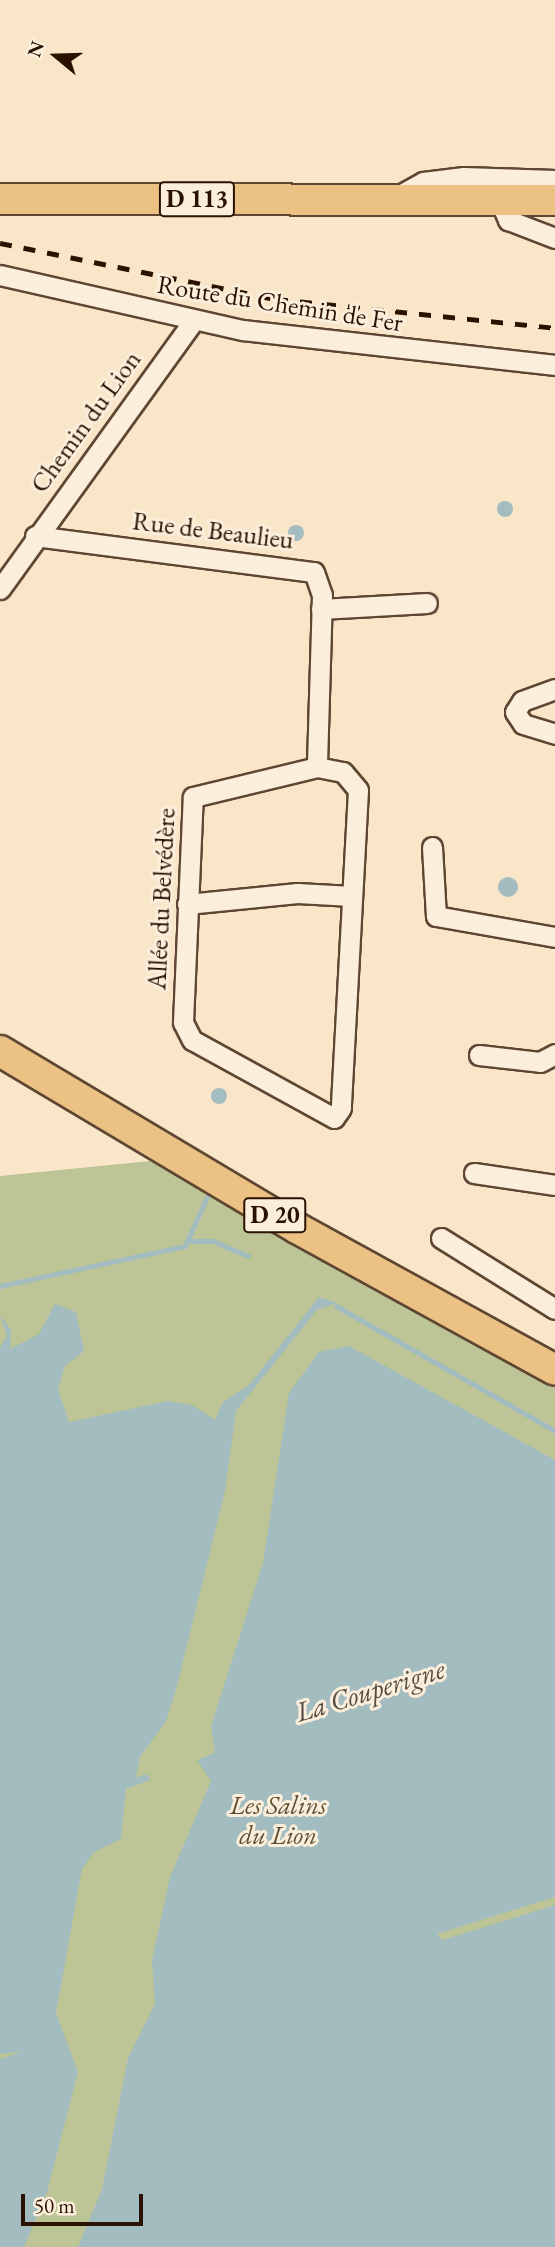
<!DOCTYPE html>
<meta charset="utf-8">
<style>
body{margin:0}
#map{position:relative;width:555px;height:2247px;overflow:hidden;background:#f9e5c7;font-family:"EB Garamond",serif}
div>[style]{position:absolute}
.green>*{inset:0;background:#bdc596}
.water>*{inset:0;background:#a3bcc0}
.round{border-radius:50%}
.stream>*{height:5px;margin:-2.5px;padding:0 2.5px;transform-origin:2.5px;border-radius:2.5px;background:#a3bcc0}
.roads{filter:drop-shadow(2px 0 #5e4632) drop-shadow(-2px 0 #5e4632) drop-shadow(0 2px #5e4632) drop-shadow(0 -2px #5e4632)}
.minor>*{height:19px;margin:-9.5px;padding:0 9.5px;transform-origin:9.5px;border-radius:9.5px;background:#fbeedb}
.primary>*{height:30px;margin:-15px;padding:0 15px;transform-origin:15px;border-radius:15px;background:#ecc284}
.rail>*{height:5px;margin-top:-2.5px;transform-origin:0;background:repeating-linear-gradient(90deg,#2b1100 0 12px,transparent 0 24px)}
span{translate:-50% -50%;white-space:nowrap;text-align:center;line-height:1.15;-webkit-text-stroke:6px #fbeedb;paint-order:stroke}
.shield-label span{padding:2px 5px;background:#fbeedb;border:2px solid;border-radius:5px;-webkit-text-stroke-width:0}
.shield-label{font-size:24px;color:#2b1100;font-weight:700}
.street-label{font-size:26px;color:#2b1100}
.park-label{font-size:26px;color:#5e5034;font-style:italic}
.water-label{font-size:28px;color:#554d43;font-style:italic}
.north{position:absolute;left:21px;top:21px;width:70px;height:70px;-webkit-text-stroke:5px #fbeedb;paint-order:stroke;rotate:289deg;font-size:19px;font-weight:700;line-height:28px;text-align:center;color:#2b1100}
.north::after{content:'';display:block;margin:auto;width:24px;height:32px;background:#2b1100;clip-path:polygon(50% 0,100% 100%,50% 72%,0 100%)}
.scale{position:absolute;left:21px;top:2194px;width:122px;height:32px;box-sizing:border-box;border:4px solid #2b1100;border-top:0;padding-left:9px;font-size:21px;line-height:24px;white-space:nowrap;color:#2b1100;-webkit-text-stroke:5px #fbeedb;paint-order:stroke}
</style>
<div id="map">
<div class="green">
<div style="clip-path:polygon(150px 1161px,555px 1387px,555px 2247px,0 2247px,0 1176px)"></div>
</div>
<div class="water">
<div class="round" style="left:497px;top:501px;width:16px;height:16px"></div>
<div class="round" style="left:288px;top:525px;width:16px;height:16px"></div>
<div class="round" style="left:498px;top:877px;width:20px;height:20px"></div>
<div class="round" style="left:211px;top:1088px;width:16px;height:16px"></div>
<div style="clip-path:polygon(319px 1297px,337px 1303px,317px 1310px,236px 1411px,225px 1491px,176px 1690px,166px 1721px,140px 1757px,136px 1777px,148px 1774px,150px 1780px,126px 1789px,121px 1839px,94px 1852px,82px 1869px,56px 2013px,78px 2072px,47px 2192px,24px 2247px,0 2247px,0 2059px,22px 2052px,0 2054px,0 1348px,7px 1336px,0 1314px,11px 1331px,10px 1349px,39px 1334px,55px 1304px,76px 1312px,84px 1351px,65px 1366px,58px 1389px,69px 1422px,168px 1401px,192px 1405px,215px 1420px,223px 1402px,249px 1385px)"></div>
<div style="clip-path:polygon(349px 1346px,555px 1460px,555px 1897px,437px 1934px,443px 1940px,555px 1905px,555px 2247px,78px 2247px,102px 2189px,128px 2058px,155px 2004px,152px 1960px,170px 1877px,211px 1781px,197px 1760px,215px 1753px,211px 1726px,263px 1563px,289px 1393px,319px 1352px)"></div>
</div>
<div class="stream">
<div style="left:190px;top:1241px;width:23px"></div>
<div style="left:213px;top:1241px;width:38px;rotate:23deg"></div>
<div style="left:0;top:1286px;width:189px;rotate:-12.2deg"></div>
<div style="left:185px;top:1246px;width:54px;rotate:-65.8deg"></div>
<div style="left:336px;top:1306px;width:252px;rotate:29.7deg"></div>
</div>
<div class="roads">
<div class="minor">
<div style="left:396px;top:197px;width:31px;rotate:-29deg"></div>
<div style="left:423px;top:182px;width:41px;rotate:-7deg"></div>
<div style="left:464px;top:177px;width:91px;rotate:1.9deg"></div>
<div style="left:500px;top:201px;width:21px;rotate:67deg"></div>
<div style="left:508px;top:220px;width:50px;rotate:21deg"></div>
<div style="left:0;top:275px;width:249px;rotate:12.8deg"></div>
<div style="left:243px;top:330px;width:314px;rotate:6.4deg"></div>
<div style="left:35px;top:536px;width:281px;rotate:7.4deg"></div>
<div style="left:314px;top:572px;width:24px;rotate:71deg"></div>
<div style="left:322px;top:595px;width:172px;rotate:91.7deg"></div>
<div style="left:0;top:589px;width:330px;rotate:-54.2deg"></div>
<div style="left:321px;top:609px;width:106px;rotate:-3.2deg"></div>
<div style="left:555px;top:689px;width:35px;rotate:160deg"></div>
<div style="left:522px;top:701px;width:13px;rotate:122deg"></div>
<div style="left:515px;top:712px;width:14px;rotate:56deg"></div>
<div style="left:523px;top:724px;width:34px;rotate:17deg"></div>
<div style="left:317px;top:767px;width:26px;rotate:11deg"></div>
<div style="left:343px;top:772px;width:23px;rotate:50deg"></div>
<div style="left:358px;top:790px;width:318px;rotate:93.1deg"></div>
<div style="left:341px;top:1108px;width:12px;rotate:125deg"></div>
<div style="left:334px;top:1118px;width:162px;rotate:-151.2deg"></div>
<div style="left:192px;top:1040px;width:20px;rotate:-117deg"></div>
<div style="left:183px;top:1022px;width:225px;rotate:-87.5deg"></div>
<div style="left:193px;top:797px;width:128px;rotate:-13.6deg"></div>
<div style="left:432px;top:847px;width:69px;rotate:86.7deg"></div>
<div style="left:436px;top:916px;width:121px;rotate:10deg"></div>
<div style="left:187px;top:904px;width:111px;rotate:-5.7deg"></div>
<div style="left:297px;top:893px;width:55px;rotate:3.1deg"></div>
<div style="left:479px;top:1055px;width:61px;rotate:6.5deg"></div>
<div style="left:540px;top:1062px;width:17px;rotate:-28deg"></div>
<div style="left:474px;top:1173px;width:82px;rotate:8.4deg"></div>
<div style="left:441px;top:1238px;width:134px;rotate:31.9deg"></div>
</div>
<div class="primary">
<div style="left:0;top:199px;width:555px;rotate:0.1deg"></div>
<div style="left:0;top:1051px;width:346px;rotate:30.8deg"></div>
<div style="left:297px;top:1228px;width:294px;rotate:28.8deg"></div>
</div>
</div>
<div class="rail">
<div style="left:0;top:243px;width:282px;rotate:11.5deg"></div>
<div style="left:276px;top:299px;width:281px;rotate:5.9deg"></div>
</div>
<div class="shield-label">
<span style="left:197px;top:199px">D 113</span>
<span style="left:275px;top:1215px">D 20</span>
</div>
<div class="street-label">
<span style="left:280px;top:304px;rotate:9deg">Route du Chemin de Fer</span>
<span style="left:86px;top:422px;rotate:-54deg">Chemin du Lion</span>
<span style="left:213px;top:531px;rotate:7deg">Rue de Beaulieu</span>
<span style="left:162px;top:899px;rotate:-87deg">Allée du Belvédère</span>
</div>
<div class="park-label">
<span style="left:278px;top:1821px">Les Salins<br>du Lion</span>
</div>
<div class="water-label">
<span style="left:370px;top:1690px;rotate:-17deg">La Couperigne</span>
</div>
<div class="north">N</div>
<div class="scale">50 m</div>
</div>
